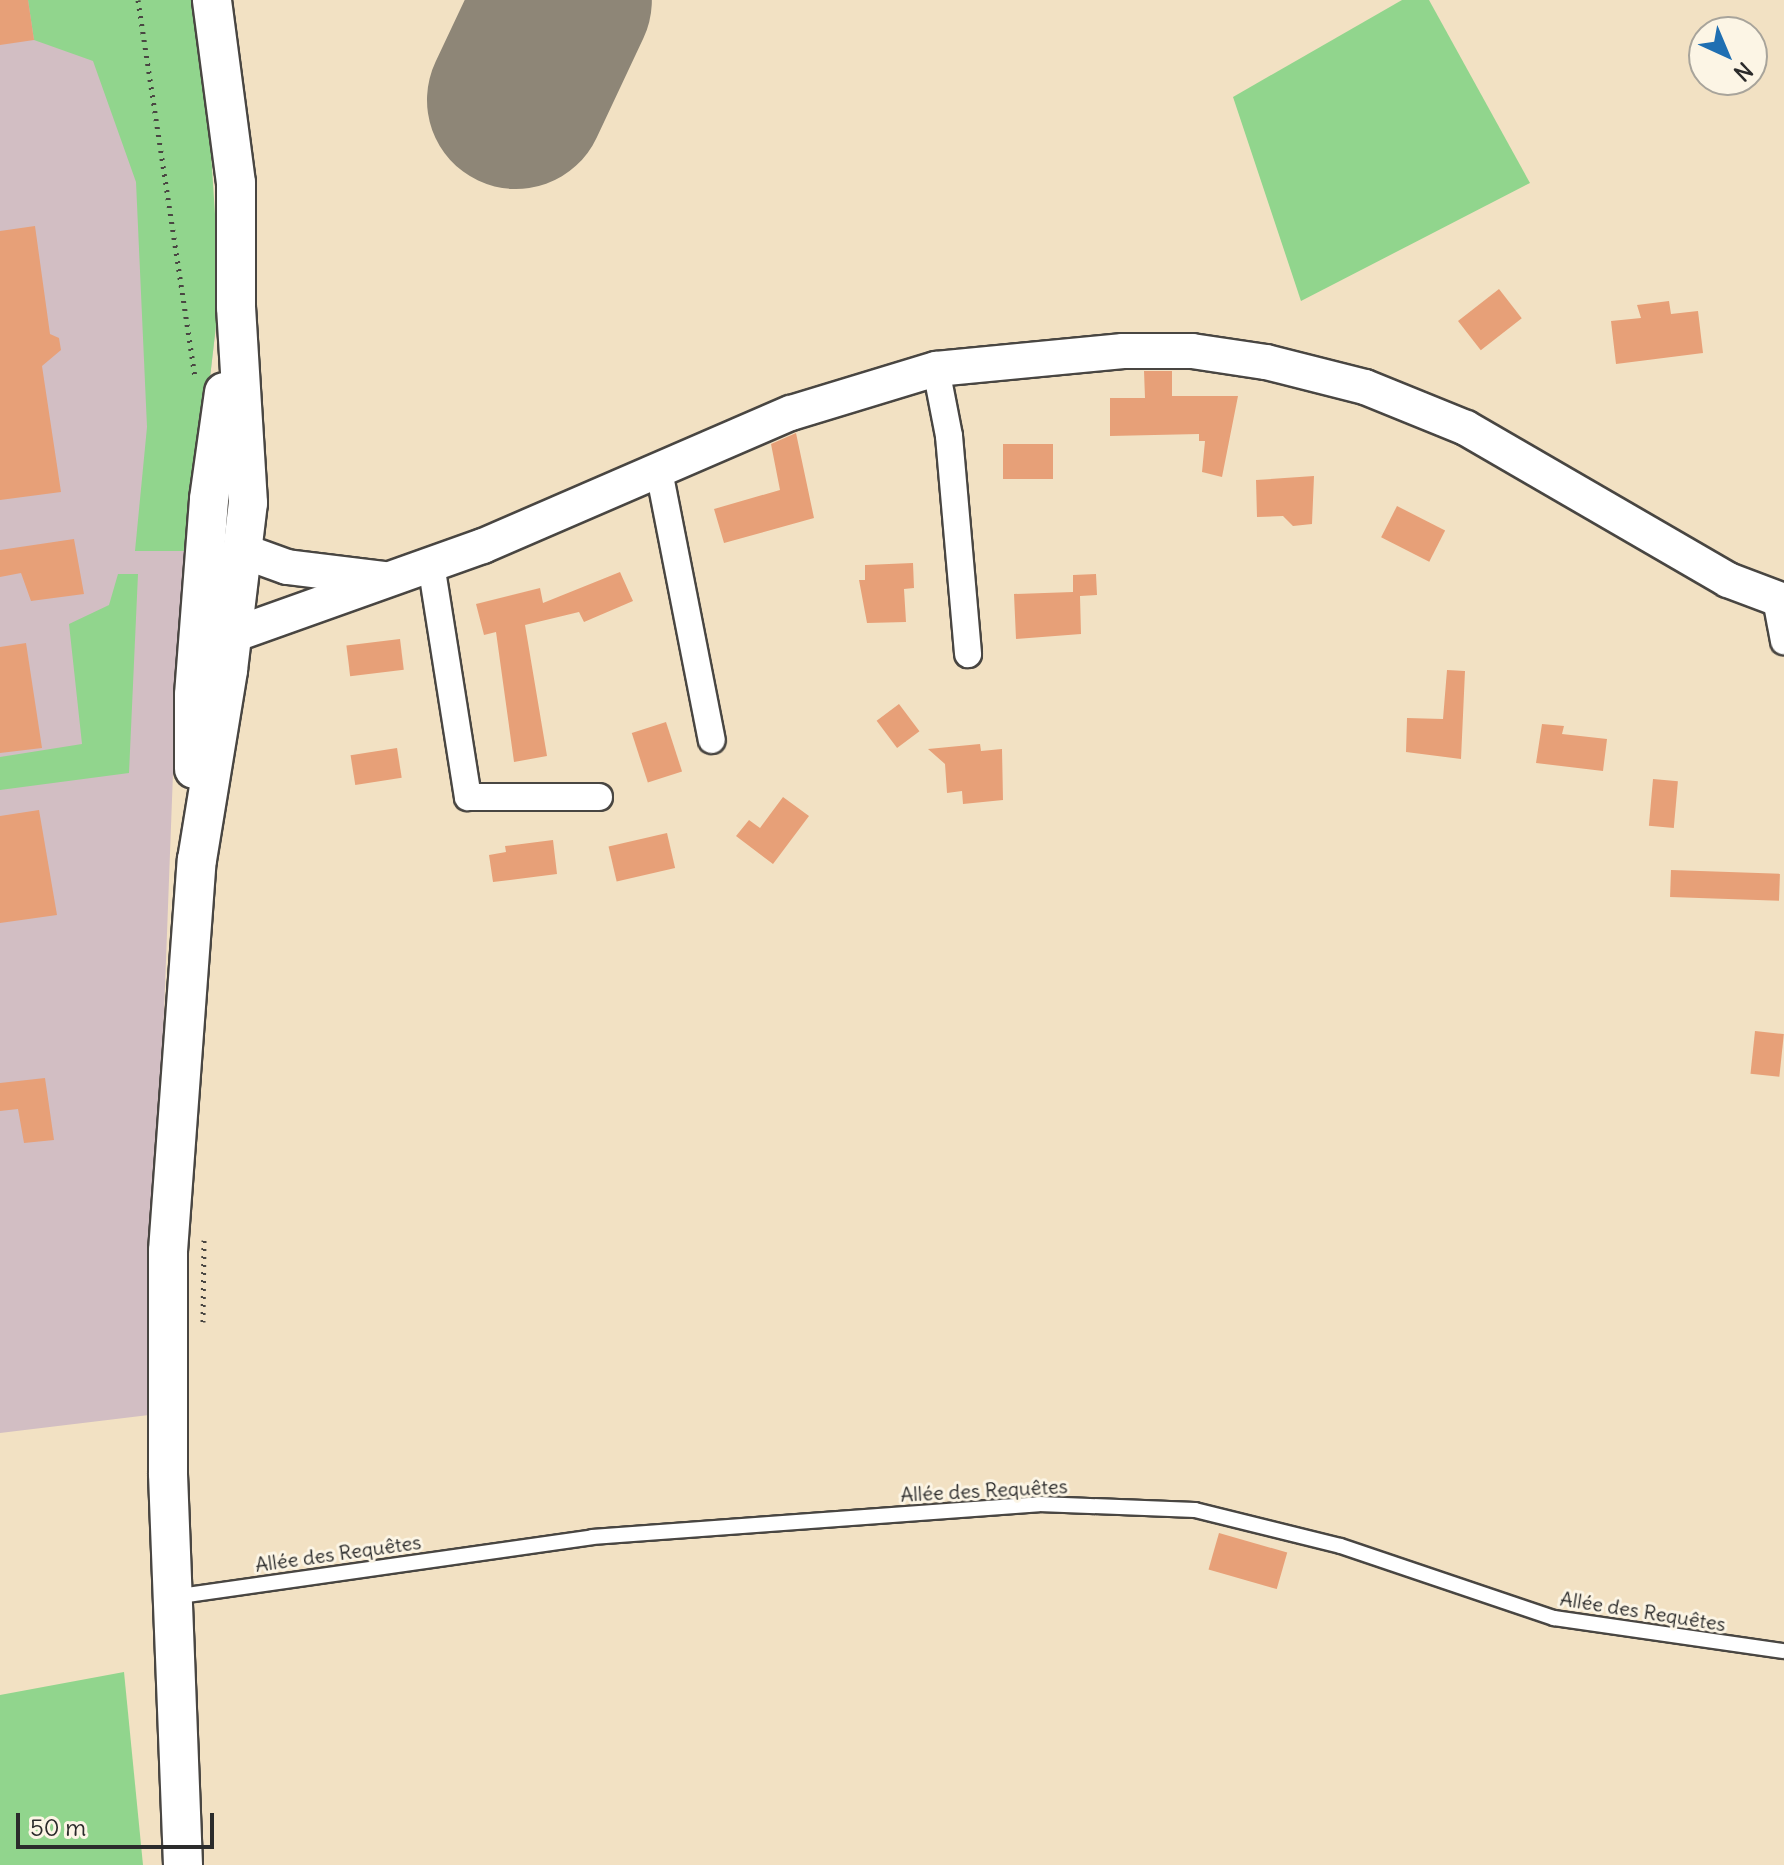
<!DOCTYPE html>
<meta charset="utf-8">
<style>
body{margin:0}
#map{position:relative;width:1784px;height:1865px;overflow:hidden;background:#f2e1c3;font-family:Delius,sans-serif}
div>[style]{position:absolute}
.industrial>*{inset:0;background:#d2bec3}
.green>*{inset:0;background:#91d58d}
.runway>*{height:178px;margin:-89px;padding:0 89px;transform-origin:89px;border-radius:89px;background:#8e8677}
.building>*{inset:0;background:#e7a078;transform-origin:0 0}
.path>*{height:5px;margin-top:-2.5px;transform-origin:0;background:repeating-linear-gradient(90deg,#494642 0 2px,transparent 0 8px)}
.roads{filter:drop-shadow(2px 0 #494642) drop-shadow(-2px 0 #494642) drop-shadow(0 2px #494642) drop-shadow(0 -2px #494642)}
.service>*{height:14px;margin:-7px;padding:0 7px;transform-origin:7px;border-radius:7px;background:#fff}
.minor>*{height:26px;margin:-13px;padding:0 13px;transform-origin:13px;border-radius:13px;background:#fff}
.tertiary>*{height:34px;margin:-17px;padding:0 17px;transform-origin:17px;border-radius:17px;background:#fff}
.secondary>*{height:38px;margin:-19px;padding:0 19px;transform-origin:19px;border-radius:19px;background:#fff}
span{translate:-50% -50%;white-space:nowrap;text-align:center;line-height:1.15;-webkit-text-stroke:6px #fcf5e5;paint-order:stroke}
.street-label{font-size:20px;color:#2b2b2b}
.north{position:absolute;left:1688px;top:16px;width:80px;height:80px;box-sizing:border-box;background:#fcf5e5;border:2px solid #a8a49b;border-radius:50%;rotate:136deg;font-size:22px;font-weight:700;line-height:32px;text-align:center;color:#2b2b2b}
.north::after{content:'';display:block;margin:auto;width:28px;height:36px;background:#1f6fb2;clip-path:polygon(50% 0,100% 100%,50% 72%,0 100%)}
.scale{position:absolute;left:16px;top:1813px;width:198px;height:36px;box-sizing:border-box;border:4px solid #2b2b2b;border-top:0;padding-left:10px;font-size:24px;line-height:28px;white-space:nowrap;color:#2b2b2b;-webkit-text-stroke:6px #fcf5e5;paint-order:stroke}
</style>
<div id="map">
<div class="industrial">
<div style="clip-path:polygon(0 0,195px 0,220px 291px,177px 666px,149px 1415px,0 1433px)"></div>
</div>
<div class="green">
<div style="clip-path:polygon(28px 0,195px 0,204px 44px,220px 291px,190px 551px,135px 551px,147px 427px,136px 182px,93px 61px,34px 40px)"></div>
<div style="clip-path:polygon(1402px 0,1429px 0,1530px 183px,1301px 301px,1233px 97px)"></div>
<div style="clip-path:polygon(118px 574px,138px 574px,129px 773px,0 790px,0 757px,82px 744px,69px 624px,109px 605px)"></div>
<div style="clip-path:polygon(124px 1672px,143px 1865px,0 1865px,0 1695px)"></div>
</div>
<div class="runway">
<div style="left:516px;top:100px;width:110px;rotate:-64.8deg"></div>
</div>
<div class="building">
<div style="clip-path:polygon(0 0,28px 0,34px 40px,0 45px)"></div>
<div style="clip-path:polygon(35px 226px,50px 334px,59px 338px,61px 350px,42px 366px,61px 492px,0 500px,0 231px)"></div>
<div style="left:1499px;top:289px;width:37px;height:52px;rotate:52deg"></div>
<div style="clip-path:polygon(1669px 301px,1671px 314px,1698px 311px,1703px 353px,1616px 364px,1611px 321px,1641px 318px,1637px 305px)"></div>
<div style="clip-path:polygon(1144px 371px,1172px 371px,1172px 396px,1238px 396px,1222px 477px,1202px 472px,1205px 441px,1199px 441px,1199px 434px,1110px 436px,1110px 398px,1145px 398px)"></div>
<div style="clip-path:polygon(796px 433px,814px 518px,724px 543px,714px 509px,780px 490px,771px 444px)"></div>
<div style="left:1053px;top:444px;width:35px;height:50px;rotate:90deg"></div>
<div style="clip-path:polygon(1314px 476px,1312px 524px,1293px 526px,1283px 516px,1257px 517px,1256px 480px)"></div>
<div style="left:1397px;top:506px;width:54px;height:35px;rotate:27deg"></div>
<div style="clip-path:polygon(74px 539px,84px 594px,31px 601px,21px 573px,0 577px,0 550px)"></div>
<div style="clip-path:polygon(913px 563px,914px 588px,904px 589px,906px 622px,867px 623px,859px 580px,865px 580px,865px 565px)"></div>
<div style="clip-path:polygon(620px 572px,633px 601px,584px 622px,579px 612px,525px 625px,547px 756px,514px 762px,496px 632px,484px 635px,476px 604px,540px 588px,543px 603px)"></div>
<div style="clip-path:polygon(1096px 574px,1097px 595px,1080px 596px,1081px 634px,1016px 639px,1014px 594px,1073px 592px,1073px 575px)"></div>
<div style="left:400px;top:639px;width:31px;height:54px;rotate:83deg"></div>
<div style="clip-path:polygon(26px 643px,42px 748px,0 753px,0 647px)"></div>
<div style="clip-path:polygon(1447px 670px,1465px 671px,1461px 759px,1406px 752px,1407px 718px,1443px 719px)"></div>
<div style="left:899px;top:704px;width:34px;height:28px;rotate:53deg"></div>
<div style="left:666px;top:722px;width:52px;height:36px;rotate:72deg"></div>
<div style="clip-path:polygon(1542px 724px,1564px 726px,1562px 734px,1607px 739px,1603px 771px,1536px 763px)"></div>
<div style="clip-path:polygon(980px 744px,981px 751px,1002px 749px,1003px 800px,963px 804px,962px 791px,947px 793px,945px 764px,928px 749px)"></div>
<div style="left:397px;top:748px;width:30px;height:47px;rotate:81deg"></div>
<div style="left:1653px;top:779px;width:25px;height:47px;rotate:5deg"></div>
<div style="clip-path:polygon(783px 797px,809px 816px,773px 864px,736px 836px,749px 820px,760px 828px)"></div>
<div style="clip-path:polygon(39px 810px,57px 915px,0 923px,0 816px)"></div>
<div style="left:667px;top:833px;width:36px;height:60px;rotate:77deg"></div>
<div style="clip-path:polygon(553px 840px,557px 874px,493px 882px,489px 855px,506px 852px,505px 846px)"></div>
<div style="left:1671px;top:870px;width:109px;height:27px;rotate:2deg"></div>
<div style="left:1755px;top:1031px;width:29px;height:43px;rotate:6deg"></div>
<div style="clip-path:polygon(45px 1078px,54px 1140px,24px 1143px,18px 1109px,0 1111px,0 1083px)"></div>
<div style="left:1219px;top:1533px;width:71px;height:38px;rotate:16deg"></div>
</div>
<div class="path">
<div style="left:138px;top:0;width:383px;rotate:81.4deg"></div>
<div style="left:203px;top:1322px;width:82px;rotate:-89.3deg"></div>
</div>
<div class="roads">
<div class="service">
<div style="left:173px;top:1597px;width:423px;rotate:-8.1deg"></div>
<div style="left:592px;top:1537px;width:448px;rotate:-4.2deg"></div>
<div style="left:1039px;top:1504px;width:156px;rotate:2.2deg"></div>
<div style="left:1195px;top:1510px;width:150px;rotate:13.9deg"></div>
<div style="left:1341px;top:1546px;width:225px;rotate:18.7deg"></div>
<div style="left:1554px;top:1618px;width:232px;rotate:8.2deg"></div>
</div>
<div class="minor">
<div style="left:936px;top:369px;width:68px;rotate:79deg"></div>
<div style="left:949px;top:436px;width:219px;rotate:85deg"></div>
<div style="left:659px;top:471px;width:274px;rotate:78.9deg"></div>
<div style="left:431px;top:564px;width:236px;rotate:81deg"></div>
<div style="left:468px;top:797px;width:131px"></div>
<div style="left:1776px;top:599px;width:43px;rotate:79.2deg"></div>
</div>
<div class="tertiary">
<div style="left:240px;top:550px;width:50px;rotate:19.9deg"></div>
<div style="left:287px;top:567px;width:97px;rotate:7.1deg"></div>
<div style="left:233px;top:635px;width:265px;rotate:-19.6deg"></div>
<div style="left:483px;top:546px;width:335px;rotate:-23.4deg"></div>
<div style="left:791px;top:413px;width:152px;rotate:-16.9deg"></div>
<div style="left:936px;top:369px;width:188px;rotate:-5.5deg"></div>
<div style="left:1123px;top:351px;width:69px"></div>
<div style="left:1192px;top:351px;width:75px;rotate:8.5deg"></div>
<div style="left:1266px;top:362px;width:102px;rotate:14.2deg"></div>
<div style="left:1365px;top:387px;width:109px;rotate:22.1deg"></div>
<div style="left:1466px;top:428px;width:303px;rotate:30.1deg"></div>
<div style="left:1728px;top:580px;width:60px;rotate:20.6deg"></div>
</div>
<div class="secondary">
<div style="left:194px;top:769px;width:74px;rotate:-90deg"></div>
<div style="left:194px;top:695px;width:197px;rotate:-85.6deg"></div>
<div style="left:209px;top:499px;width:108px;rotate:-82deg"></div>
<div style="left:183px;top:1865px;width:392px;rotate:-92.2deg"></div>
<div style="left:168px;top:1473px;width:222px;rotate:-90deg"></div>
<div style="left:168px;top:1251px;width:392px;rotate:-85.8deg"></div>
<div style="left:197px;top:860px;width:193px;rotate:-80.7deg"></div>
<div style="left:228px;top:670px;width:168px;rotate:-83.2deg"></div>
<div style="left:248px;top:503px;width:196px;rotate:-93.5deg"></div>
<div style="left:236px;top:307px;width:124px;rotate:-90deg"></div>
<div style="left:236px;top:183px;width:185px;rotate:-97.5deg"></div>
</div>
</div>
<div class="street-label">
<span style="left:984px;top:1490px;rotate:-3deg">Allée des Requêtes</span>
<span style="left:338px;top:1553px;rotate:-8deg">Allée des Requêtes</span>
<span style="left:1643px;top:1611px;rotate:9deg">Allée des Requêtes</span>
</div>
<div class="north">N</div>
<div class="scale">50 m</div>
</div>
